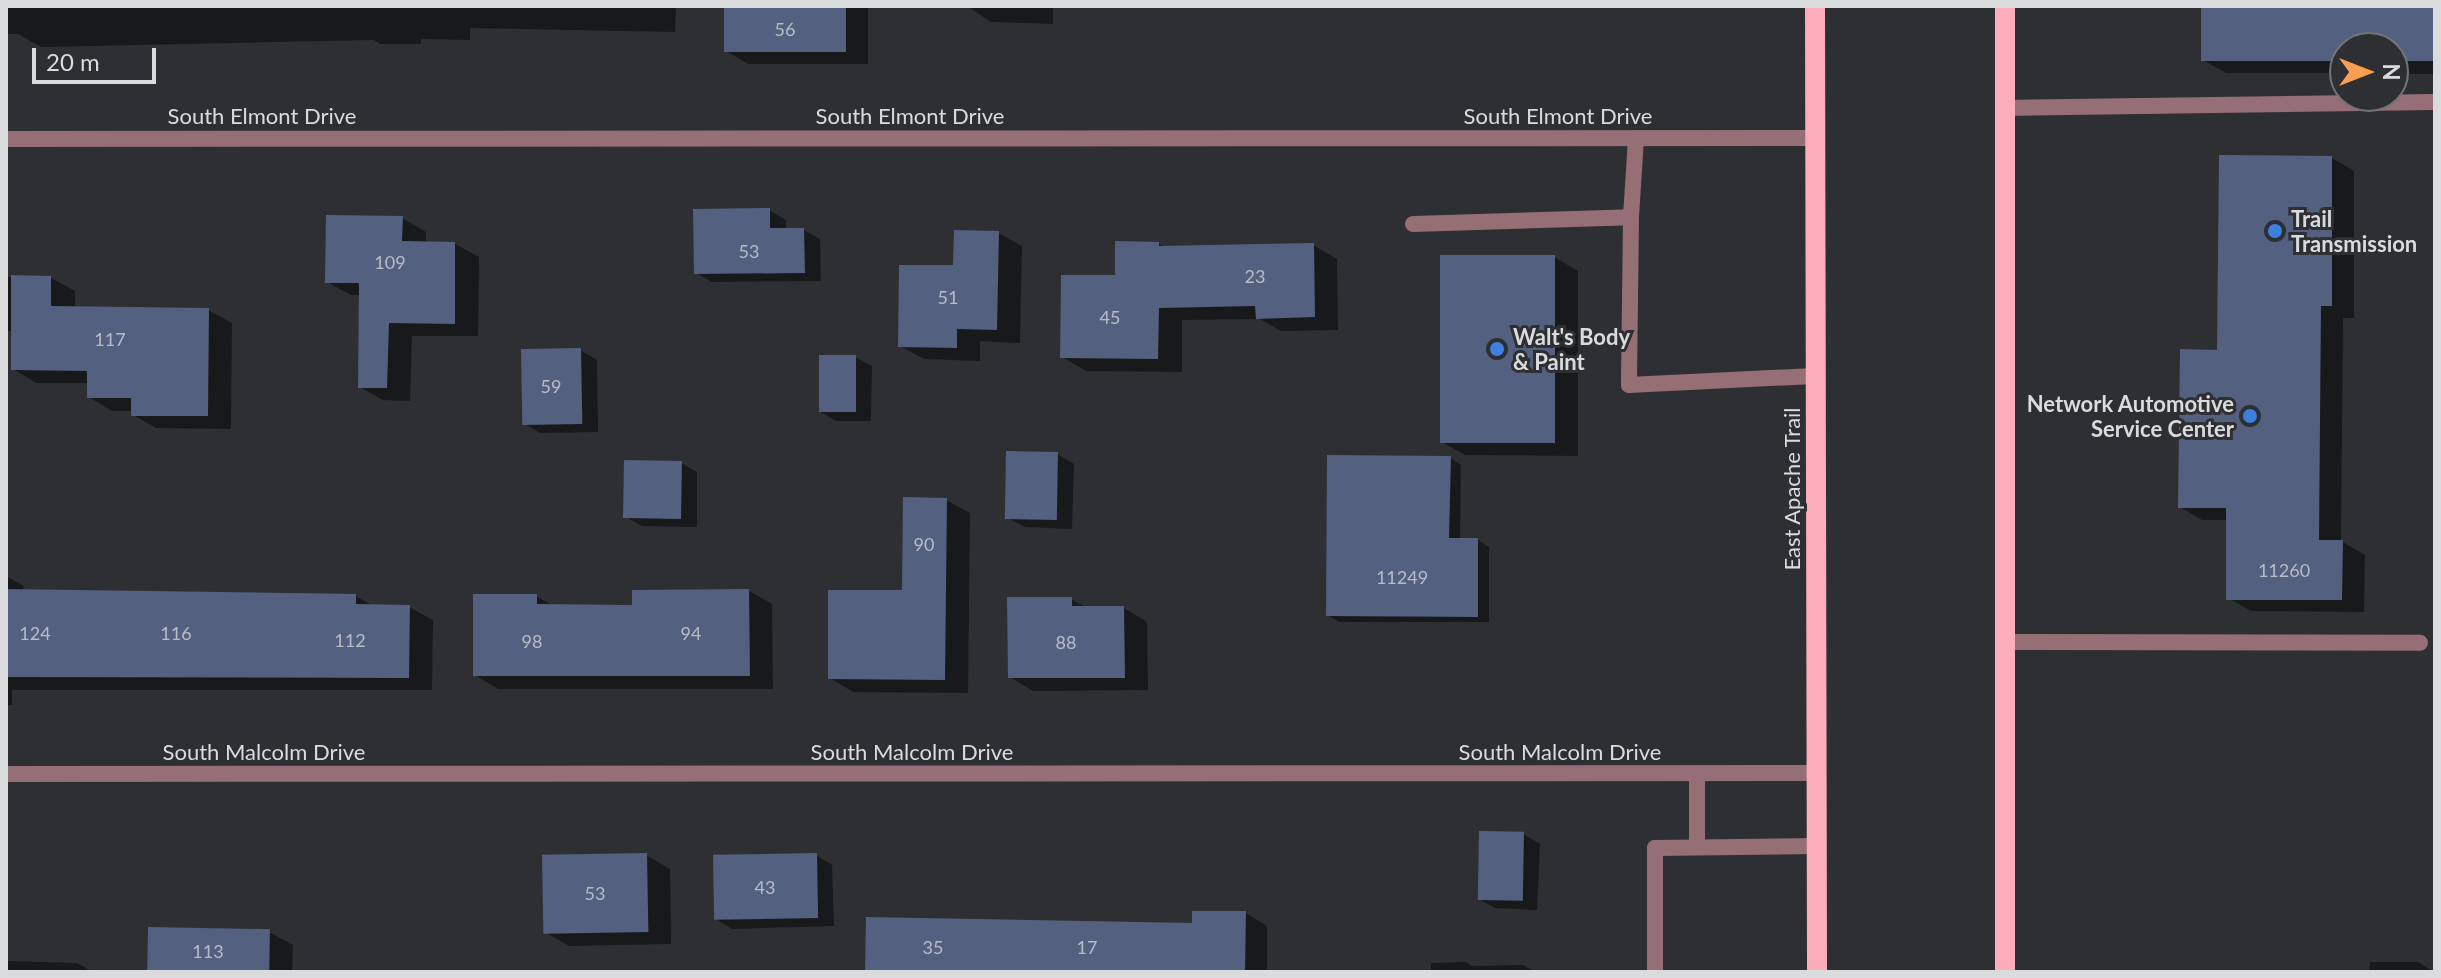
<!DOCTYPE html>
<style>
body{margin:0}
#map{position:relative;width:2441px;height:978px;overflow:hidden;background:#2e2f32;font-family:Lato,sans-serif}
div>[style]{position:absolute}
.shadow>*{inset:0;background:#0007}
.building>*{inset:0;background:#53607f;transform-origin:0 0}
.lane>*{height:16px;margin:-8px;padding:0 8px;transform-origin:8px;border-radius:8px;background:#966e75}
.street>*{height:16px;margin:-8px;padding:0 8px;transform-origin:8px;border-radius:8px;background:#966e75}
.primary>*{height:20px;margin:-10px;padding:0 10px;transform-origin:10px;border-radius:10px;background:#fcacba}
.dots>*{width:22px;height:22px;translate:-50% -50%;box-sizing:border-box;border:4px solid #2e2f32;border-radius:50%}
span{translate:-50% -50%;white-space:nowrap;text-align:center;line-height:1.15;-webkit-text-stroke:6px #2e2f32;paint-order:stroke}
.number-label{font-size:18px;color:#b8bcc6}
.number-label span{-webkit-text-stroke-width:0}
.street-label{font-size:22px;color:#dadbdd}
.poi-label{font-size:22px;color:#dadbdd;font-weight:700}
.left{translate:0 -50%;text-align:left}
.right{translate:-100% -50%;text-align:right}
.frame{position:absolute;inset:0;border:8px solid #dadbdd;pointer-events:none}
.north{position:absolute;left:2329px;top:32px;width:80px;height:80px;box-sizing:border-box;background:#2e2f32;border:2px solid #737476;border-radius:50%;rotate:90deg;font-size:22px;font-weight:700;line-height:32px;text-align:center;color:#dadbdd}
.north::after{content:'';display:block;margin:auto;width:28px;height:36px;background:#fb9e51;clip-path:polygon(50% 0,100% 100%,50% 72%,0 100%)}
.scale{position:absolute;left:32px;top:48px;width:124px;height:36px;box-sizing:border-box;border:4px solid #dadbdd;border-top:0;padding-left:10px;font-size:24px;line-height:28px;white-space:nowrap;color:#dadbdd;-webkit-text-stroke:6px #2e2f32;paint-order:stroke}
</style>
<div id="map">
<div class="shadow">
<div style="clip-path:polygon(6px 6px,676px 6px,675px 32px,470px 28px,470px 40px,421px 39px,421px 44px,380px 44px,374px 40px,41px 47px,18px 34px,6px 34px)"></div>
<div style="clip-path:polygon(726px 6px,868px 6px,868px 64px,748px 64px,726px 51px)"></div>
<div style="clip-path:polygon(967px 6px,1053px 6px,1053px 24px,991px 22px)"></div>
<div style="clip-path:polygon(2203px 6px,2435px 6px,2435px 74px,2393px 74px,2393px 48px,2345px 48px,2345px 73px,2226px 73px,2203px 60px)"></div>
<div style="clip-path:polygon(2332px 158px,2354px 171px,2354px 318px,2343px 318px,2341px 541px,2365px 555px,2364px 612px,2251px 611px,2228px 598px,2228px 520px,2202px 520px,2180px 507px,2219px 352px)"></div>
<div style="clip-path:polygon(769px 210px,786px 220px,786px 230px,804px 230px,820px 239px,821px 281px,712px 282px,696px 273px)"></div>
<div style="clip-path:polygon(402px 218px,426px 232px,426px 243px,455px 244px,479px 257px,478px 336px,412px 336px,410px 401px,383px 400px,360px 387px,361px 295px,351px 295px,327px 282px)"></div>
<div style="clip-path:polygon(998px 233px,1022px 246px,1020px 343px,980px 341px,980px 361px,924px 359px,900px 346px,955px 267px)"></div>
<div style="clip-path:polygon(1159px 244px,1166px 248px,1313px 245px,1337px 259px,1338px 330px,1281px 331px,1260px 319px,1182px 320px,1182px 372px,1086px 371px,1062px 357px,1117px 277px)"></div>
<div style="clip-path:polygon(1554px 257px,1578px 271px,1578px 456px,1465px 455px,1442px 442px)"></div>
<div style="clip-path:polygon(6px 277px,51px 278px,75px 291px,75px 309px,208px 310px,232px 323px,231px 429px,156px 428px,133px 415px,133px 411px,112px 411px,89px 397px,89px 383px,36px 383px,13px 369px,13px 331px,6px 331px)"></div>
<div style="clip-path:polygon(580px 350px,597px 360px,598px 432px,540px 433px,524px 423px)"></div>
<div style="clip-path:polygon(855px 357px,872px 366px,871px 421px,836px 421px,819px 411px)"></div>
<div style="clip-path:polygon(1057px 454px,1074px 464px,1072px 529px,1025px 527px,1008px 518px)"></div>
<div style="clip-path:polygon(1450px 458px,1461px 465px,1460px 540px,1478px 540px,1489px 547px,1489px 622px,1339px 622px,1328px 615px)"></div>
<div style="clip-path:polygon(681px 463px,697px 472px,697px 527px,642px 526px,626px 517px)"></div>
<div style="clip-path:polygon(946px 500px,970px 513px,968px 693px,853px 692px,830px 678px,904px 592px)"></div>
<div style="clip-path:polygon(6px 576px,24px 586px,23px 591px,356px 596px,373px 606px,409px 607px,433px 620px,432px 690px,12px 690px,12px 705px,6px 705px)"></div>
<div style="clip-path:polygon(749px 591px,772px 604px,773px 689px,498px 689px,475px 675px,536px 596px,554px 606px,634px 607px)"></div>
<div style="clip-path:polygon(1071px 599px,1087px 608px,1124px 608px,1147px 622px,1148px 690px,1033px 691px,1010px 677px)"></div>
<div style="clip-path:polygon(1523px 834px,1540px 844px,1537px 910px,1495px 908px,1479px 899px)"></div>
<div style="clip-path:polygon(646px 855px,670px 869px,671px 944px,569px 946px,545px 932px)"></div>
<div style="clip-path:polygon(816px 855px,832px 865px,834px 926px,732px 929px,716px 919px)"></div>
<div style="clip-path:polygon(1246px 913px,1267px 926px,1267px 972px,867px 972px,1194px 925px)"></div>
<div style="clip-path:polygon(269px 932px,293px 945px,292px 972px,149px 972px)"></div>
<div style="clip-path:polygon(6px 961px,77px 963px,93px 972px,6px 972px)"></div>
<div style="clip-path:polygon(1466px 962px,1472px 966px,1523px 965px,1535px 972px,1431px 972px,1431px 963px)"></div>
<div style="clip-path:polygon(2370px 962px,2418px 962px,2434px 972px,2369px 972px)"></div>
</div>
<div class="building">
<div style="left:724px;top:6px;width:122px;height:46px"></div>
<div style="clip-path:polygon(2201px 6px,2435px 6px,2435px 61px,2393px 61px,2393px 48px,2345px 48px,2345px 61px,2201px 61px)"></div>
<div style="clip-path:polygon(2219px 155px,2332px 156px,2332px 306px,2321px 306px,2319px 540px,2343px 540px,2342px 600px,2226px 600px,2226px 508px,2178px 508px,2180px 349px,2217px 350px)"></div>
<div style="clip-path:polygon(770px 208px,770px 228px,804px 228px,805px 273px,694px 274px,693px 209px)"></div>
<div style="clip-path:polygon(326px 215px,403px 216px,402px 241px,455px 242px,455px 324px,389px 323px,387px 388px,358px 388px,359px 283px,325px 283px)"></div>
<div style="clip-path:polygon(954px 230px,999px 231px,997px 330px,957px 329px,957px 348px,898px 347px,899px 265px,953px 265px)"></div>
<div style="clip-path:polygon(1115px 241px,1159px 242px,1159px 246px,1314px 243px,1315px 317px,1256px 319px,1255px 306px,1159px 308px,1158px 359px,1060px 358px,1061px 275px,1115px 275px)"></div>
<div style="left:1440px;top:255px;width:115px;height:188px"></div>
<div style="clip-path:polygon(11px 275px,51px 276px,51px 306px,209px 308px,208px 416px,131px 416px,131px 398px,87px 398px,87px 371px,11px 370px)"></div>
<div style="left:581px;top:348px;width:76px;height:60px;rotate:89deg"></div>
<div style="left:819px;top:355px;width:37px;height:57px"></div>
<div style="left:1006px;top:451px;width:52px;height:68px;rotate:1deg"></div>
<div style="clip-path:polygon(1327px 455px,1451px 456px,1449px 538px,1478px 538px,1478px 617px,1326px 616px)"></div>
<div style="left:624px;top:460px;width:58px;height:58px;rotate:1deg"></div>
<div style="clip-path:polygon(903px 497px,947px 498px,945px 680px,828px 679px,828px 590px,902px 590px)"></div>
<div style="clip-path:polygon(6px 589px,356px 594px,356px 604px,410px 605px,409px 678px,6px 677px)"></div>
<div style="clip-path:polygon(749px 589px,750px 676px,473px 676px,473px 594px,537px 594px,537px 604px,632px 605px,632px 590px)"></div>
<div style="clip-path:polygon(1007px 597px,1072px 597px,1072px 606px,1124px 606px,1125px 678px,1008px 678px)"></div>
<div style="left:1479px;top:831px;width:45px;height:69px;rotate:1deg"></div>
<div style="left:647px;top:853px;width:79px;height:105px;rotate:89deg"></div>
<div style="left:817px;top:853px;width:65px;height:104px;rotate:89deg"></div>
<div style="clip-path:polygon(1192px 911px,1246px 911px,1245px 972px,865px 972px,866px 917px,1192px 923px)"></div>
<div style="left:148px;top:927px;width:122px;height:45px;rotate:1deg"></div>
</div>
<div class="lane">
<div style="left:2005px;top:108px;width:430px;rotate:-0.8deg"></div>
<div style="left:1631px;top:217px;width:79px;rotate:-86.4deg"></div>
<div style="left:1413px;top:224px;width:218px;rotate:-1.8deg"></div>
<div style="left:1631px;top:217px;width:168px;rotate:90.7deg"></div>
<div style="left:1629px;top:385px;width:186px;rotate:-2.8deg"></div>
<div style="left:2005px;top:642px;width:415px;rotate:0.1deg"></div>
<div style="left:1697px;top:774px;width:73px;rotate:90deg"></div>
<div style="left:1655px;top:972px;width:124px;rotate:-90deg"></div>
<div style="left:1655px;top:848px;width:162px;rotate:-0.7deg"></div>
</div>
<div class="street">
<div style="left:6px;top:139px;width:1808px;rotate:-0.03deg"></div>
<div style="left:6px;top:774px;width:1811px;rotate:-0.03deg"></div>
</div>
<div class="primary">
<div style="left:1815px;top:6px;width:966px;rotate:89.88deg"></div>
<div style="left:2005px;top:972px;width:966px;rotate:-90deg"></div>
</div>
<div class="dots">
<div style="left:2275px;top:231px;background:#3f7fe0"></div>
<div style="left:1497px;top:349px;background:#3f7fe0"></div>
<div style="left:2250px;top:416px;background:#3f7fe0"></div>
</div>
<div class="number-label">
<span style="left:785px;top:29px">56</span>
<span style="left:749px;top:251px">53</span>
<span style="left:390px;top:262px">109</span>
<span style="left:1255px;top:276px">23</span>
<span style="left:948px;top:297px">51</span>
<span style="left:1110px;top:317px">45</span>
<span style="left:110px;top:339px">117</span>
<span style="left:551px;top:386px">59</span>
<span style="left:924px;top:544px">90</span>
<span style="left:2284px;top:570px">11260</span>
<span style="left:1402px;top:577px">11249</span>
<span style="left:35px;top:633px">124</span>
<span style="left:176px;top:633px">116</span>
<span style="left:691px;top:633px">94</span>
<span style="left:350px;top:640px">112</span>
<span style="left:532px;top:641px">98</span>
<span style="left:1066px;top:642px">88</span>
<span style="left:765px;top:887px">43</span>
<span style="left:595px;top:893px">53</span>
<span style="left:933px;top:947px">35</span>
<span style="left:1087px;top:947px">17</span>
<span style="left:208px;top:951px">113</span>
</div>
<div class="street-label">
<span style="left:262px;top:116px">South Elmont Drive</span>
<span style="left:910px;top:116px">South Elmont Drive</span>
<span style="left:1558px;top:116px">South Elmont Drive</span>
<span style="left:1792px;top:489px;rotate:-90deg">East Apache Trail</span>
<span style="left:264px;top:752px">South Malcolm Drive</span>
<span style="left:912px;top:752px">South Malcolm Drive</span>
<span style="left:1560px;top:752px">South Malcolm Drive</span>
</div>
<div class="poi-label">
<span class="left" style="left:2291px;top:231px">Trail<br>Transmission</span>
<span class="left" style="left:1513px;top:349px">Walt's Body<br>&amp; Paint</span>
<span class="right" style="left:2234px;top:416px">Network Automotive<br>Service Center</span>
</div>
<div class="frame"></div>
<div class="north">N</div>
<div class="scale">20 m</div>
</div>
